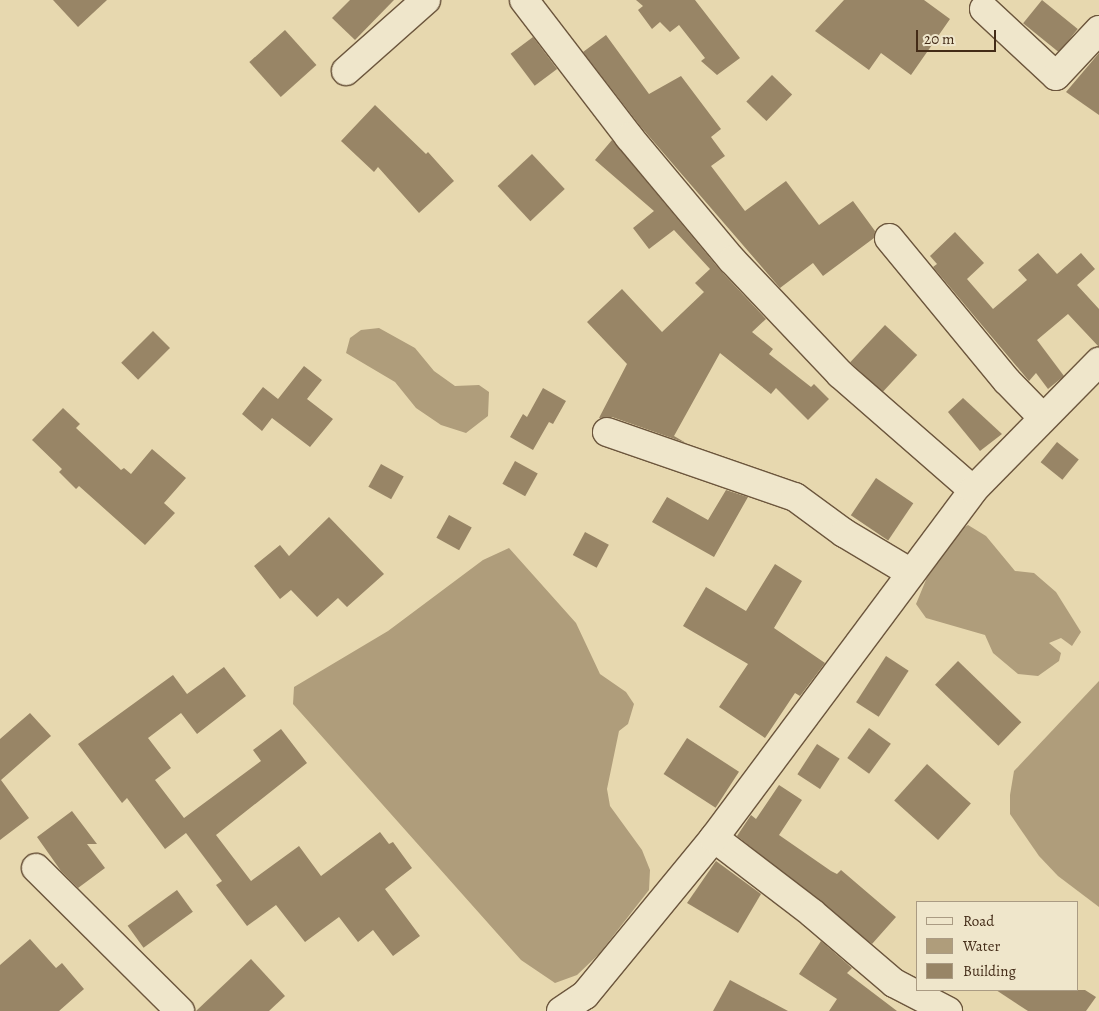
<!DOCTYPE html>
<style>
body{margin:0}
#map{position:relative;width:1099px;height:1011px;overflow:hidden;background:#e7d8af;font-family:Alegreya,serif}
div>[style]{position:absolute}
.water>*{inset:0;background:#af9d7b}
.building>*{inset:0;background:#988566;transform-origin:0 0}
.roads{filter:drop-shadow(1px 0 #6c563d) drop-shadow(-1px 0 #6c563d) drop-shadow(0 1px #6c563d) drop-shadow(0 -1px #6c563d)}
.minor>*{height:28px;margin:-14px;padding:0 14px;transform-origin:14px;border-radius:14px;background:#efe6cb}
span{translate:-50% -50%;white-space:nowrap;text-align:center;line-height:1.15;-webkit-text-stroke:5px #efe6cb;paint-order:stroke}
.legend{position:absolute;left:916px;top:901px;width:162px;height:90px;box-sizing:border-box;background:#efe6cb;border:1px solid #aa9b83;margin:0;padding:6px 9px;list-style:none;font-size:15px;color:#432b17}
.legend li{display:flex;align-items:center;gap:10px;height:25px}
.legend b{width:25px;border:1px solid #aa9b83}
.scale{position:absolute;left:916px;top:30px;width:80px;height:22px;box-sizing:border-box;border:2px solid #432b17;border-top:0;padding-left:6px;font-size:15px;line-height:18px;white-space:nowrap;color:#432b17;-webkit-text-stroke:4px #efe6cb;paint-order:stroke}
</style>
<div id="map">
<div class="water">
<div style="clip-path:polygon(379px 328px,415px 348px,434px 371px,455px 386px,479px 385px,489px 392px,488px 416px,466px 433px,441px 425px,416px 408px,395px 382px,346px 353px,350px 338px,361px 330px)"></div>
<div style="clip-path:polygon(968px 525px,986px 536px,1015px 571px,1034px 573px,1056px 592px,1081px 632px,1072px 646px,1061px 638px,1049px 643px,1061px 653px,1059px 661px,1038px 676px,1018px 674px,993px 653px,985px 635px,926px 618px,916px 604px,935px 558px,954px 533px)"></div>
<div style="clip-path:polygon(509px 548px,576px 623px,600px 674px,626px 692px,634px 704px,628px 724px,619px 731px,607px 789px,610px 806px,642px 850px,650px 870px,649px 890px,599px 954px,577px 975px,555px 983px,521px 960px,293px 704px,294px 687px,388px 631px,483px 560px)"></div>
<div style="clip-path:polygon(1099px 681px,1099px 907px,1058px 876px,1039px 856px,1010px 814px,1010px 795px,1014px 771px)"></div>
</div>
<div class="building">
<div style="clip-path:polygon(53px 0,107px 0,78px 27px)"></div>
<div style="clip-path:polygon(350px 0,394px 0,355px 40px,332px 18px)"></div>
<div style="clip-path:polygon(636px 0,695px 0,740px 58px,717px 75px,701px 61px,705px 58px,679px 25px,670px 32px,660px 22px,652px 29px,638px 10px,643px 6px)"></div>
<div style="clip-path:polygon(844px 0,924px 0,950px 19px,911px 75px,881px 53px,869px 70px,815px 31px)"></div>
<div style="left:1042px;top:0;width:46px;height:30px;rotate:39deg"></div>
<div style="left:285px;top:30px;width:47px;height:48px;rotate:48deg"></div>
<div style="clip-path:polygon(606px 35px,649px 94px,681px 76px,721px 129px,711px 137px,725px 156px,711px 166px,745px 211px,786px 181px,819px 225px,853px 201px,875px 231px,874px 238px,823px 276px,813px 263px,780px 288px,641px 127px,583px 52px)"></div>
<div style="left:533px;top:37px;width:40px;height:28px;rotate:53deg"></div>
<div style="clip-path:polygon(1099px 53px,1099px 115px,1066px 92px)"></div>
<div style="left:772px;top:75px;width:28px;height:37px;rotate:44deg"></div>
<div style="clip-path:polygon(375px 105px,426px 154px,428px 152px,454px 181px,419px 213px,378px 167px,374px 172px,341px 141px)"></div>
<div style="clip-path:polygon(612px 140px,720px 270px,766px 319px,752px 332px,773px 349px,769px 354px,811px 387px,814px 384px,829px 399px,808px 420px,776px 388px,771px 394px,720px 353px,674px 436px,686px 443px,612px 417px,599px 418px,627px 364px,587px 322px,622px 289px,662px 332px,704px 292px,695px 283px,710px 269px,674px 230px,649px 249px,633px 228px,654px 211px,595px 160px)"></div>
<div style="left:532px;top:154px;width:48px;height:47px;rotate:47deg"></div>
<div style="clip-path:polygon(955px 232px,984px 263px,967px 279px,993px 309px,1027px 280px,1018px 270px,1038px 253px,1057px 274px,1081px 253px,1095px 269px,1077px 285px,1099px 309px,1099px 347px,1068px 314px,1037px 340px,1064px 376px,1048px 389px,1036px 373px,1029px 381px,933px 267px,937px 264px,930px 256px)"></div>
<div style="left:885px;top:325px;width:44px;height:51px;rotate:43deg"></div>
<div style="left:153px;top:331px;width:24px;height:45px;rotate:45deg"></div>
<div style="clip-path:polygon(304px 366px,322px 380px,307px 399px,333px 419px,310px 447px,272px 418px,262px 431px,242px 414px,263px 387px,278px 399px)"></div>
<div style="clip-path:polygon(543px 388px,566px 401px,553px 424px,549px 422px,533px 450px,510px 437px,523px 414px,527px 417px)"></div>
<div style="clip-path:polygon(963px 398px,1002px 434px,980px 451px,948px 412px)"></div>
<div style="clip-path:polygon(63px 408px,80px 424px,76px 428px,121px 470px,124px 468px,131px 474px,152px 449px,186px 478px,164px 503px,175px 513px,145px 545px,79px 486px,76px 489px,59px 472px,62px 469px,32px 440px)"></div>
<div style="left:1057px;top:442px;width:28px;height:26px;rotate:39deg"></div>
<div style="left:515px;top:461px;width:26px;height:26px;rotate:29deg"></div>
<div style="left:381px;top:464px;width:26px;height:26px;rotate:29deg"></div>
<div style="left:876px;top:478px;width:45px;height:45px;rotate:34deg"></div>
<div style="clip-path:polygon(726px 490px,748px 497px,714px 557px,652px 522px,667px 497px,708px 520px)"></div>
<div style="left:449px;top:515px;width:26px;height:26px;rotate:29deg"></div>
<div style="clip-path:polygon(329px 517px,384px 574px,347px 607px,338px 598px,317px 617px,291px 590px,280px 599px,254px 566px,280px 545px,289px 556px)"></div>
<div style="left:585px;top:532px;width:27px;height:26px;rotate:28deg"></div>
<div style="clip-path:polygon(775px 564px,802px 581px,774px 628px,825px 663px,800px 696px,795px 693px,765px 738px,719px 707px,748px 664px,683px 626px,706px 587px,746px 611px)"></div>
<div style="left:886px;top:656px;width:27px;height:55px;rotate:33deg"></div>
<div style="left:958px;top:661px;width:88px;height:33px;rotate:44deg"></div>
<div style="clip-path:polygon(224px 667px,246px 696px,197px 734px,181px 713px,148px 738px,171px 768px,155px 780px,184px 818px,261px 761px,253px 750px,281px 729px,307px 763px,216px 835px,251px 881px,299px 846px,321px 876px,380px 832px,389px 844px,393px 842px,412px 868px,385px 889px,420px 936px,393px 956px,373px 930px,358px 942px,339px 917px,305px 942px,276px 905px,247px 926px,216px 885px,222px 881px,186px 833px,165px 849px,127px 798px,122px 803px,78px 744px,173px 675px,187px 694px)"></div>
<div style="clip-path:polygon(30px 713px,51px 736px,1px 780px,29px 818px,0 840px,0 739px)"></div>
<div style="left:869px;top:728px;width:27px;height:37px;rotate:36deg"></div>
<div style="left:687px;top:738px;width:62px;height:43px;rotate:33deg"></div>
<div style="left:817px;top:744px;width:27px;height:36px;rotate:33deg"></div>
<div style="left:927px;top:764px;width:59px;height:49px;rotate:42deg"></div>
<div style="clip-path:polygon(779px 785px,802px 800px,779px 835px,831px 871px,837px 874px,841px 870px,896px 917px,872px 944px,737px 836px,751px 815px,756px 819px)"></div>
<div style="clip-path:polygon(72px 811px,97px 844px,87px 844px,105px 868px,78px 888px,61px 871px,37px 837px)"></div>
<div style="clip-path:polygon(716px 861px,761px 894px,738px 933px,687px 903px)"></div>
<div style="left:177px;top:890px;width:27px;height:61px;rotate:54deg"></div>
<div style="clip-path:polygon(30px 939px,56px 968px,62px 963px,84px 989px,59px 1011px,0 1011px,0 965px)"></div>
<div style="clip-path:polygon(821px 941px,852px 968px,847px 973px,897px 1011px,829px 1011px,837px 999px,799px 974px)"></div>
<div style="clip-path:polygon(251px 959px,285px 996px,269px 1011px,196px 1011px)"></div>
<div style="clip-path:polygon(730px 980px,788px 1011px,713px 1011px)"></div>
<div style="clip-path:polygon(996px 990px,1085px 990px,1096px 997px,1086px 1011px,1028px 1011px)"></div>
</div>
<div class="roads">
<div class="minor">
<div style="left:524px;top:0;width:173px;rotate:52.5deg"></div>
<div style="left:629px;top:137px;width:160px;rotate:50.1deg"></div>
<div style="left:732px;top:260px;width:157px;rotate:46.5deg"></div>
<div style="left:840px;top:374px;width:176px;rotate:41.1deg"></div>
<div style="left:984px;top:9px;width:98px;rotate:42.9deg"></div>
<div style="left:1056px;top:76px;width:63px;rotate:-46.9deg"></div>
<div style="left:346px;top:71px;width:107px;rotate:-41.6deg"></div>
<div style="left:889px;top:238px;width:185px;rotate:50.5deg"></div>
<div style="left:1007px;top:381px;width:50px;rotate:45.8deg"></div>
<div style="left:607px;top:432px;width:199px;rotate:19.1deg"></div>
<div style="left:795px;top:497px;width:61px;rotate:36.3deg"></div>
<div style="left:844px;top:533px;width:78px;rotate:30.8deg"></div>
<div style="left:714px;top:838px;width:123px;rotate:37.4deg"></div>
<div style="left:812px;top:913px;width:108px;rotate:40.5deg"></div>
<div style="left:894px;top:983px;width:61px;rotate:27.4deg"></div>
<div style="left:36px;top:868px;width:203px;rotate:44.8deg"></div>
<div style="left:561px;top:1011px;width:29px;rotate:-34deg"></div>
<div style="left:585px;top:995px;width:203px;rotate:-50.6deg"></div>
<div style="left:714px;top:838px;width:434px;rotate:-53.3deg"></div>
<div style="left:973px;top:490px;width:180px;rotate:-45.5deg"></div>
</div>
</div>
<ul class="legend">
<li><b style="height:6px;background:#efe6cb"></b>Road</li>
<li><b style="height:14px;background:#af9d7b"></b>Water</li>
<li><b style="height:14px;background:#988566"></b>Building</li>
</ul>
<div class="scale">20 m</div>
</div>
